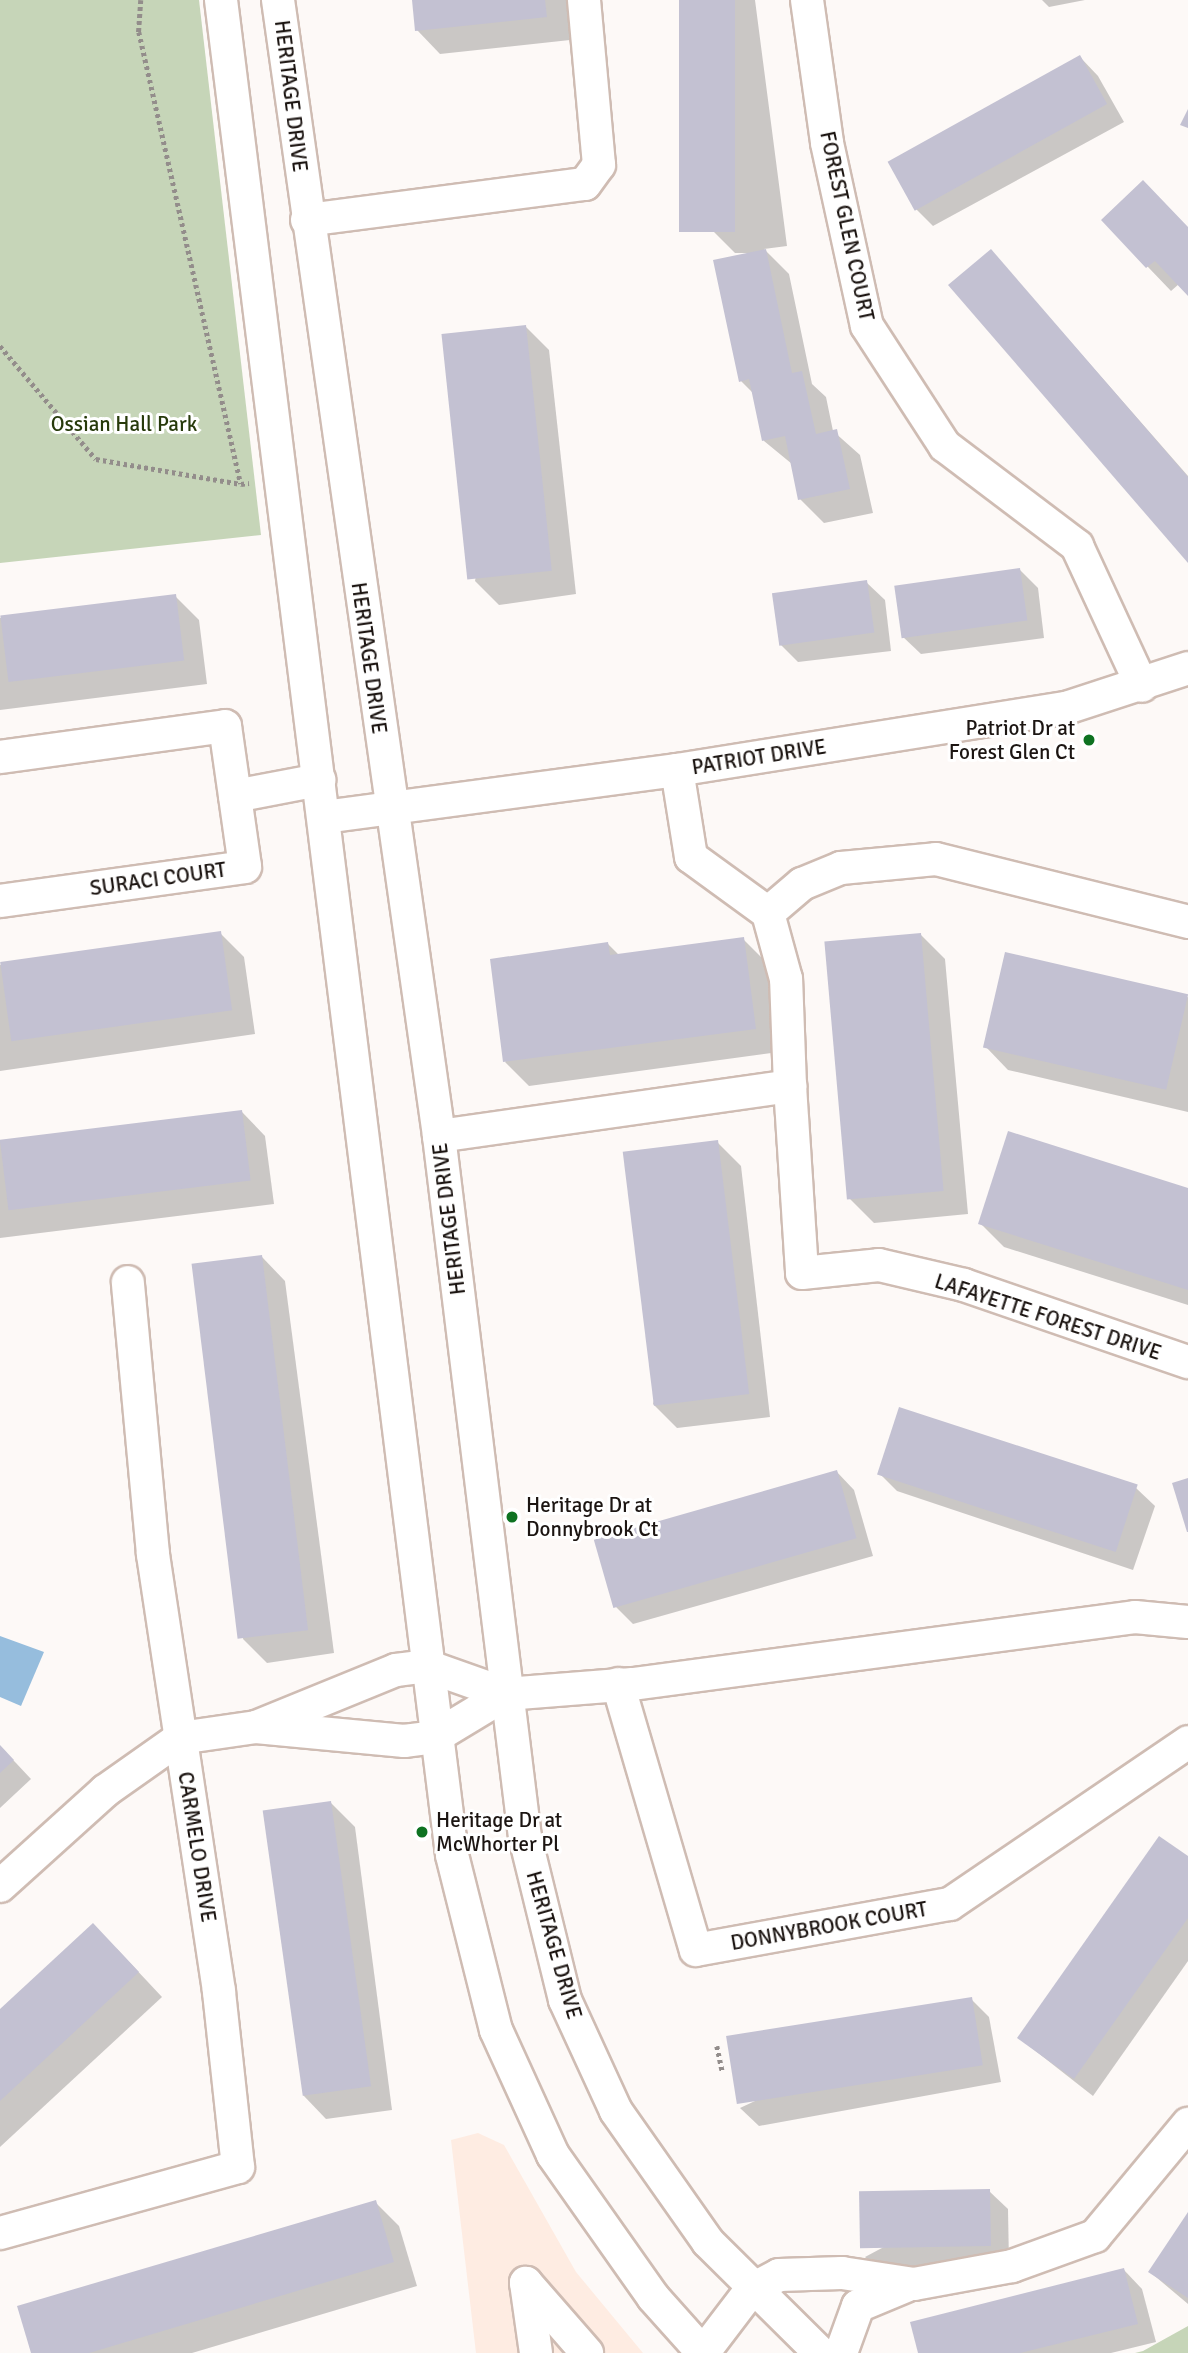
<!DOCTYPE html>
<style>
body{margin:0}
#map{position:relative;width:1188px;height:2353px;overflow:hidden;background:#fdf9f7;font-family:Signika,sans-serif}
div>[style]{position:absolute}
.commercial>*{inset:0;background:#feece2}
.green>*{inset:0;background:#c6d5b8}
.water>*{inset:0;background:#96bddd}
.shadow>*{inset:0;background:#0003}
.building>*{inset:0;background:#c3c1d2;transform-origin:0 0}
.path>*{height:4.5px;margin-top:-2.25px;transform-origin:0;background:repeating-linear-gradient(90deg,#938d8b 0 3.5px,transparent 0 7px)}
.roads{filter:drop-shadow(2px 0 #cfbcb3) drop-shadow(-2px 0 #cfbcb3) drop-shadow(0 2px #cfbcb3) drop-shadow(0 -2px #cfbcb3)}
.minor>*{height:32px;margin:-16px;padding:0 16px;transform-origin:16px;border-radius:16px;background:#fff}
.dots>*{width:19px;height:19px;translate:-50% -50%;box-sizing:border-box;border:4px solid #fff;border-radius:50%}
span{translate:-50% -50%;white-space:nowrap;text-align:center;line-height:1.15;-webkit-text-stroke:6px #fff;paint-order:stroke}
.street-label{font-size:21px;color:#1c1512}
.park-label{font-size:21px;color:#273a0b}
.poi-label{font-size:21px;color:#1c1512}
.right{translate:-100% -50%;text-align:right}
.left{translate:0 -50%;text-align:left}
</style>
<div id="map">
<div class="commercial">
<div style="clip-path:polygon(478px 2133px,504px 2145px,576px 2272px,643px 2353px,476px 2353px,451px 2140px)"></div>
</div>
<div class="green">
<div style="clip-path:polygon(0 0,199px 0,261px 535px,0 563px)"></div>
<div style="clip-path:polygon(1188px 2326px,1188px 2353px,1135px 2353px,1143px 2351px)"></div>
</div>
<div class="water">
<div style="clip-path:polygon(0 1636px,44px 1652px,21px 1706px,0 1697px)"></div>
</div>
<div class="shadow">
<div style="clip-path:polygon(413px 0,566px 0,570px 40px,440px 54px,417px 30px)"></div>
<div style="clip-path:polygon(681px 0,755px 0,787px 246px,764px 249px,789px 274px,812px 384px,826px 397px,833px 431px,860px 455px,873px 513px,824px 523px,800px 499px,792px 464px,764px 441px,754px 394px,741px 381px,753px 253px,735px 253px,711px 229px)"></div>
<div style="clip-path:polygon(1042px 0,1085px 0,1049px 7px)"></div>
<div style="clip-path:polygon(1080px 57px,1098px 76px,1124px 122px,933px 226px,915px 208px)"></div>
<div style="clip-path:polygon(1103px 220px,1188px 228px,1188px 293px,1179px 284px,1171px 291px)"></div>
<div style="clip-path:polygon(991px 251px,1188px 476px,1188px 561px)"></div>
<div style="clip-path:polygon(525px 326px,549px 350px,576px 594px,499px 605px,475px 581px)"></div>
<div style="clip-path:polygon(1020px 570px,1038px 588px,1044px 638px,921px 654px,902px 636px)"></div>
<div style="clip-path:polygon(866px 582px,885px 600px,891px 651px,798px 662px,780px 644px)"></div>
<div style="clip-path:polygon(175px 596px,199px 620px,207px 684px,0 710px,0 618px)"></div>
<div style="clip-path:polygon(220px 933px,244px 957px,255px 1034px,0 1071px,0 965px)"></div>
<div style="clip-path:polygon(921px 935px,945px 959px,968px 1214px,874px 1223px,850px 1199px)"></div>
<div style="clip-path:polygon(743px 939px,767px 963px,779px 1052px,529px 1086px,505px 1062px,608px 944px,619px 955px)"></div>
<div style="clip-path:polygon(1188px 997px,1188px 1112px,1008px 1070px,985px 1046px)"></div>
<div style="clip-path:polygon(242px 1112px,265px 1136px,274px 1204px,0 1238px,0 1142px)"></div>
<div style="clip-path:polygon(717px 1142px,741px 1166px,770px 1417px,677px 1428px,653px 1404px)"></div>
<div style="clip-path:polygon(1188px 1189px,1188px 1305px,1004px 1247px,980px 1223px)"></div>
<div style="clip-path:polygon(262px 1257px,285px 1281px,334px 1653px,267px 1663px,243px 1639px)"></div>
<div style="clip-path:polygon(836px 1471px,854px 1490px,873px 1556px,633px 1624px,614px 1605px)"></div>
<div style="clip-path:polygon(879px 1473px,1136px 1488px,1155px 1506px,1133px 1570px,897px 1491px)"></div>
<div style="clip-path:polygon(0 1746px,31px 1779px,0 1808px)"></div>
<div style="clip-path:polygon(331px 1803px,355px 1827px,392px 2110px,326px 2119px,303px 2095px)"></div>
<div style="clip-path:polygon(1188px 1858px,1188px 1961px,1093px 2096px,1019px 2038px)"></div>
<div style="clip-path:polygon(117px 1949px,162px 1997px,0 2147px,0 2011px)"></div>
<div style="clip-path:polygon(971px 1999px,989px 2017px,1001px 2082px,759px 2126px,740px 2108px)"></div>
<div style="clip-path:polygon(989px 2191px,1008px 2209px,1009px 2264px,884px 2275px,865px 2257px)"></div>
<div style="clip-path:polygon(375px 2202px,399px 2226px,417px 2286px,192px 2353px,32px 2353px)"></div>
<div style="clip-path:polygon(1188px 2215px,1188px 2304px,1150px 2272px)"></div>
<div style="clip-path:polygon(1124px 2270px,1142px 2289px,1156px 2342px,1111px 2353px,919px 2353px)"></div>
</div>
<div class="building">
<div style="clip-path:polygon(412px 0,545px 0,547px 17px,415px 31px)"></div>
<div style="left:679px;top:0;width:56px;height:232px"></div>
<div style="left:1080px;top:55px;width:56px;height:220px;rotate:61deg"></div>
<div style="clip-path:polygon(1188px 109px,1188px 128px,1180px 125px)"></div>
<div style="clip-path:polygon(1143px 180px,1188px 227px,1188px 296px,1155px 261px,1146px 268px,1101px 220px)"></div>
<div style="clip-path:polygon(766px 249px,792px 373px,802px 371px,816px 434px,837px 429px,850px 489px,798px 500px,785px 436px,762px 441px,749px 379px,739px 382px,713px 260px)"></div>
<div style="clip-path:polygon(991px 249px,1188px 477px,1188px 563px,948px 285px)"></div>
<div style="left:526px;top:325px;width:247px;height:85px;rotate:84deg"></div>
<div style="left:1020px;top:568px;width:53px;height:127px;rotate:82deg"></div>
<div style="left:867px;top:580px;width:53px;height:96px;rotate:82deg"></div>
<div style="left:176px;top:594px;width:67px;height:177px;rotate:83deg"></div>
<div style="left:221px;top:931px;width:80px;height:223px;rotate:82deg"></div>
<div style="left:921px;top:933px;width:259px;height:97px;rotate:85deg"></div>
<div style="clip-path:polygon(744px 937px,756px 1029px,503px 1062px,490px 959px,608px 942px,610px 955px)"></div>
<div style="left:1005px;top:952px;width:188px;height:98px;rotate:13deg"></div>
<div style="left:242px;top:1110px;width:71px;height:244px;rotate:83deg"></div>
<div style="clip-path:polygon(1008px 1131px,1188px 1188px,1188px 1290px,978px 1224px)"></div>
<div style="left:718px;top:1140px;width:256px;height:96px;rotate:83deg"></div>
<div style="left:262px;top:1255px;width:378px;height:71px;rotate:83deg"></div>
<div style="left:899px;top:1407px;width:251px;height:71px;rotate:18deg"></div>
<div style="left:837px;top:1470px;width:71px;height:253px;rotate:74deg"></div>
<div style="clip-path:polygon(1188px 1478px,1188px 1532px,1187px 1532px,1172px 1483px)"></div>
<div style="clip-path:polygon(0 1745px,14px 1760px,0 1773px)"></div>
<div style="left:331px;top:1801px;width:288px;height:69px;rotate:82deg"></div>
<div style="clip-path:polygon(1159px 1836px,1188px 1856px,1188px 1918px,1074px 2079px,1017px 2038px)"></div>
<div style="clip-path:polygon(93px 1923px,139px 1972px,0 2101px,0 2009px)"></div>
<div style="left:972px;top:1997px;width:69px;height:249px;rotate:81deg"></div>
<div style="left:990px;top:2189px;width:57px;height:131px;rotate:89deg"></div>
<div style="clip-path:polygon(376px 2200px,394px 2262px,89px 2353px,31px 2353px,17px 2306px)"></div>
<div style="clip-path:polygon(1188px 2212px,1188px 2298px,1148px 2272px)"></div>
<div style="clip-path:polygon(1124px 2268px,1138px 2324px,1020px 2353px,918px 2353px,910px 2322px)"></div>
</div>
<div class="path">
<div style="left:141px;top:0;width:32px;rotate:94deg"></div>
<div style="left:139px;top:32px;width:463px;rotate:77.3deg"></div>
<div style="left:241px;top:484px;width:8px;rotate:-7deg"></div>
<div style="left:0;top:346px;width:148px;rotate:49.7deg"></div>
<div style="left:96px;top:459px;width:147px;rotate:9.8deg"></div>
<div style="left:717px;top:2046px;width:25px;rotate:78deg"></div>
</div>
<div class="roads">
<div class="minor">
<div style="left:221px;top:0;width:1869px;rotate:82.9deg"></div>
<div style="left:452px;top:1855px;width:180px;rotate:75.9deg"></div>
<div style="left:496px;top:2030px;width:137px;rotate:65.5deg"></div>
<div style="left:553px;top:2155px;width:174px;rotate:54.8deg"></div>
<div style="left:653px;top:2297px;width:75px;rotate:48.2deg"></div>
<div style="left:278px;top:0;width:1147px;rotate:81.93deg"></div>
<div style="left:439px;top:1136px;width:706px;rotate:83.01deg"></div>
<div style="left:525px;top:1837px;width:168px;rotate:76.2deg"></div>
<div style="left:565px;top:2000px;width:122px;rotate:65.3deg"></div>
<div style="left:616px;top:2111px;width:160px;rotate:54.9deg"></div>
<div style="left:708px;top:2242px;width:158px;rotate:44.7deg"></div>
<div style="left:807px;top:0;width:144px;rotate:82deg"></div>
<div style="left:827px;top:143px;width:187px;rotate:77.7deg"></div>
<div style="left:867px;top:326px;width:143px;rotate:57deg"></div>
<div style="left:945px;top:446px;width:166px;rotate:37.1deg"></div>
<div style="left:1077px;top:546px;width:154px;rotate:65.1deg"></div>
<div style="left:307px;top:220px;width:280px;rotate:-7.4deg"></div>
<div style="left:585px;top:184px;width:24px;rotate:-54deg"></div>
<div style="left:599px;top:165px;width:166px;rotate:-95.2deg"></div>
<div style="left:0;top:757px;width:227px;rotate:-7.8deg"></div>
<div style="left:225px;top:726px;width:142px;rotate:81.9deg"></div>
<div style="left:245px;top:867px;width:247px;rotate:172.1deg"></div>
<div style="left:235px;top:796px;width:86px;rotate:-10.8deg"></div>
<div style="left:324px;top:817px;width:356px;rotate:-7.6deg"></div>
<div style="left:677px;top:770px;width:397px;rotate:-9.1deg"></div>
<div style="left:1069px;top:707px;width:125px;rotate:-18.1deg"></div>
<div style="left:768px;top:913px;width:45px;rotate:-40.5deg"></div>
<div style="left:802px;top:884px;width:42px;rotate:-22.3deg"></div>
<div style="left:841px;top:868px;width:95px;rotate:-5.4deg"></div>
<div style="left:936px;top:859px;width:260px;rotate:14deg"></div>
<div style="left:790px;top:1086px;width:187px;rotate:86.3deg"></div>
<div style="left:802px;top:1273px;width:77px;rotate:-5.9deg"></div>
<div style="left:879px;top:1265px;width:87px;rotate:13.2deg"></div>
<div style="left:964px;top:1285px;width:237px;rotate:19deg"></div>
<div style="left:439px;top:1136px;width:355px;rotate:-8.1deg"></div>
<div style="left:790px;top:1086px;width:107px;rotate:-92.1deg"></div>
<div style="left:786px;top:979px;width:68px;rotate:-105.3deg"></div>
<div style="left:768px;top:913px;width:95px;rotate:-144deg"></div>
<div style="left:691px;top:857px;width:88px;rotate:-99.1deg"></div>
<div style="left:618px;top:1684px;width:277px;rotate:73.7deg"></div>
<div style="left:696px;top:1950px;width:258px;rotate:-10.3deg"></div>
<div style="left:950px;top:1904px;width:288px;rotate:-34.2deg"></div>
<div style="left:256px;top:1727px;width:151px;rotate:-22.2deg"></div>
<div style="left:396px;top:1670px;width:31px;rotate:-7deg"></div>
<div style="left:427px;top:1666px;width:84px;rotate:19.5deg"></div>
<div style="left:506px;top:1694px;width:127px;rotate:-4.5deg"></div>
<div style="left:633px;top:1684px;width:506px;rotate:-7.6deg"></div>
<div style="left:1135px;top:1617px;width:53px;rotate:5.4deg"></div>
<div style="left:0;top:1886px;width:142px;rotate:-42.1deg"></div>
<div style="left:105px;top:1791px;width:92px;rotate:-35.2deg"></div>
<div style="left:180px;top:1738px;width:77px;rotate:-8.2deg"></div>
<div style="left:256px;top:1727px;width:149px;rotate:5.4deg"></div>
<div style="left:404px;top:1741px;width:31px;rotate:-7deg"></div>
<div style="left:435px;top:1737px;width:83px;rotate:-31.2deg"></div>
<div style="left:0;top:2233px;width:247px;rotate:-15.5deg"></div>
<div style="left:238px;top:2167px;width:177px;rotate:-96.2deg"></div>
<div style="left:219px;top:1991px;width:442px;rotate:-98.6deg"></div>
<div style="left:153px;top:1554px;width:273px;rotate:-95.3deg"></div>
<div style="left:536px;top:2353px;width:71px;rotate:-98.1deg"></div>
<div style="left:526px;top:2283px;width:93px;rotate:48.9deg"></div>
<div style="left:703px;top:2353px;width:79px;rotate:-52.7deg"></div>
<div style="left:751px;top:2290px;width:32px;rotate:-28deg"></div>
<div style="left:779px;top:2275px;width:63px;rotate:-1.8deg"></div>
<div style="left:842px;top:2273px;width:73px;rotate:8.7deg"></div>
<div style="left:914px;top:2284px;width:100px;rotate:-10.4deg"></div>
<div style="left:1012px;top:2266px;width:88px;rotate:-19.9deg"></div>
<div style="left:1095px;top:2236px;width:146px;rotate:-50.3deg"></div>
<div style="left:841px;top:2353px;width:50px;rotate:-70.1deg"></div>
<div style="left:858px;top:2306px;width:52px;rotate:-22.6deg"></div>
</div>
</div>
<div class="dots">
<div style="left:1089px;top:740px;background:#0e7221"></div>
<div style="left:512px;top:1517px;background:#0e7221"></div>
<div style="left:422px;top:1832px;background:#0e7221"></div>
</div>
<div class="street-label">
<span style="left:291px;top:96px;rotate:83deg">HERITAGE DRIVE</span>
<span style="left:847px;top:226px;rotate:78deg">FOREST GLEN COURT</span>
<span style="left:369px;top:658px;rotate:82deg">HERITAGE DRIVE</span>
<span style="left:759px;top:757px;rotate:-9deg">PATRIOT DRIVE</span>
<span style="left:158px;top:879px;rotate:-8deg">SURACI COURT</span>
<span style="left:449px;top:1219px;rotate:-97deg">HERITAGE DRIVE</span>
<span style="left:1048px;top:1317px;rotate:18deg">LAFAYETTE FOREST DRIVE</span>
<span style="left:197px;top:1847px;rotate:81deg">CARMELO DRIVE</span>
<span style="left:829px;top:1926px;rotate:-10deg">DONNYBROOK COURT</span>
<span style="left:554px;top:1945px;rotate:74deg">HERITAGE DRIVE</span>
</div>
<div class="park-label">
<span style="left:124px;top:424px">Ossian Hall Park</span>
</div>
<div class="poi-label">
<span class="right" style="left:1075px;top:740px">Patriot Dr at<br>Forest Glen Ct</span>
<span class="left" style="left:526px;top:1517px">Heritage Dr at<br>Donnybrook Ct</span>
<span class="left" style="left:436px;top:1832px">Heritage Dr at<br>McWhorter Pl</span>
</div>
</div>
